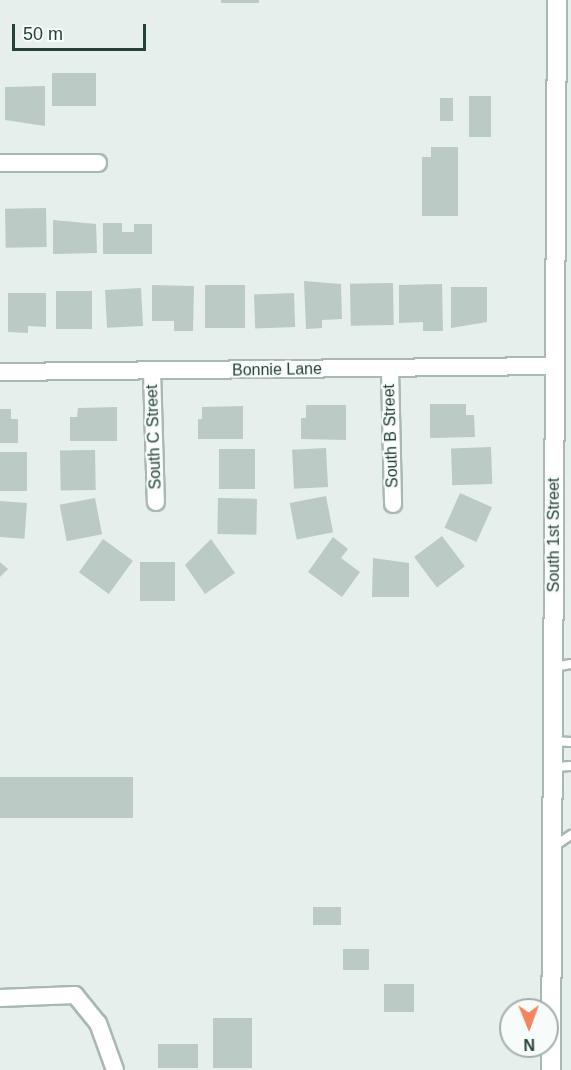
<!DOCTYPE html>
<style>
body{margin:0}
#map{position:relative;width:571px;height:1070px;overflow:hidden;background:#e6efeb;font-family:Helvetica,sans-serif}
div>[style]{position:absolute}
.building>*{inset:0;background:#bbcac4;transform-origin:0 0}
.roads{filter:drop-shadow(2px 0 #a8b8b2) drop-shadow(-2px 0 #a8b8b2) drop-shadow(0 2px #a8b8b2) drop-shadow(0 -2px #a8b8b2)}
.lane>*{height:8px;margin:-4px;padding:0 4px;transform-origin:4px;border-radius:4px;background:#fff}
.street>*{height:16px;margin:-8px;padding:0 8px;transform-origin:8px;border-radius:8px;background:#fff}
.secondary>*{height:18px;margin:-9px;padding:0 9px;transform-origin:9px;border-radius:9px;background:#fff}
span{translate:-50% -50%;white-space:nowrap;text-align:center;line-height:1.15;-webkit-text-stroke:4.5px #f7fbf9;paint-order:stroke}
.street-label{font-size:16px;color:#24423a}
.north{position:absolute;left:499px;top:998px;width:60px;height:60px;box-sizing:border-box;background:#f7fbf9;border:2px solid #a3b1ad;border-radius:50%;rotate:179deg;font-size:16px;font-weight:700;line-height:24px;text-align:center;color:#24423a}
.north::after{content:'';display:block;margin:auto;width:21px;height:27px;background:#f4845f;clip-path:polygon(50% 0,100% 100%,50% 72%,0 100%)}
.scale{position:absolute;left:12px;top:24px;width:134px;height:27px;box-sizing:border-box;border:3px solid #24423a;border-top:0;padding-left:8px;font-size:18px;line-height:21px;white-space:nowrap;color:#24423a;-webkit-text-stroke:4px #f7fbf9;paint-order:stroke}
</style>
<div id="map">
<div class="building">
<div style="left:221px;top:0;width:38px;height:3px"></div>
<div style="left:52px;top:73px;width:44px;height:33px"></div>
<div style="clip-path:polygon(45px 86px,45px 126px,5px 120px,5px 87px)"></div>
<div style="left:491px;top:96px;width:41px;height:22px;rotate:90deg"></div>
<div style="left:440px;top:98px;width:13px;height:23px"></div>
<div style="clip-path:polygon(431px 147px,458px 147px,458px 216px,422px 216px,422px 157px,431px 157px)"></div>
<div style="left:46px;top:208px;width:39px;height:41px;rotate:89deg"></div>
<div style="clip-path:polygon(53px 220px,96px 224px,97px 253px,53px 254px)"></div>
<div style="clip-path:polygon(103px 223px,122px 223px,122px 232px,134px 232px,134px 224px,152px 224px,152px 254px,103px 254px)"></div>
<div style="clip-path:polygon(304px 281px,341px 284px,342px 319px,322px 320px,322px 328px,306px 329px)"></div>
<div style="left:393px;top:283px;width:42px;height:43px;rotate:89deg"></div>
<div style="clip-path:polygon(442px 284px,443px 331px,423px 331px,423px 322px,399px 323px,399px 285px)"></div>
<div style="clip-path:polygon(152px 285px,194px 286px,193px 331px,174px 331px,174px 321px,152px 321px)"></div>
<div style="left:205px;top:285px;width:40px;height:43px"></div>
<div style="clip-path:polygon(451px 287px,487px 287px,487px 322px,451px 328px)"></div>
<div style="left:141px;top:288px;width:38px;height:36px;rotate:87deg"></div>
<div style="left:56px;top:291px;width:36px;height:38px"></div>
<div style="clip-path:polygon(8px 293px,46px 293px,46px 327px,28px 326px,28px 333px,8px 332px)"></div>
<div style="left:294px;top:293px;width:34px;height:40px;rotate:88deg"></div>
<div style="clip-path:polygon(430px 404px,466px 404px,466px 415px,474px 415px,475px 437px,430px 438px)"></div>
<div style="clip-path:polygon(306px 405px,346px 405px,346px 440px,301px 439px,301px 418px,306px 418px)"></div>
<div style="clip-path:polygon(243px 406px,243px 439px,198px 439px,198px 419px,202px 419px,202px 407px)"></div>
<div style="clip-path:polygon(117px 407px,117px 441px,70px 441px,70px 417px,77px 417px,78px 408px)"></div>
<div style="clip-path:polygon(0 409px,11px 409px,11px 419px,18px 419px,18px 443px,0 443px)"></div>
<div style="left:491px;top:447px;width:37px;height:40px;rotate:88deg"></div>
<div style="left:326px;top:448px;width:39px;height:34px;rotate:87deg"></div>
<div style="left:219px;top:449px;width:36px;height:40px"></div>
<div style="left:95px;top:450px;width:40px;height:35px;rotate:89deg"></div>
<div style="left:0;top:452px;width:27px;height:39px"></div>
<div style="left:460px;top:493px;width:35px;height:38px;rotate:24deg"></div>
<div style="left:326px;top:496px;width:37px;height:37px;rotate:79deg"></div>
<div style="left:95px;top:498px;width:37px;height:36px;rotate:79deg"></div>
<div style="left:218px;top:498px;width:39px;height:36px;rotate:1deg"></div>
<div style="left:0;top:501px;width:27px;height:36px;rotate:4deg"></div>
<div style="left:442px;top:536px;width:38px;height:35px;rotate:53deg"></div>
<div style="clip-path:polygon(333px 537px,348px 549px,341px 558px,360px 572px,342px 597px,308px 572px)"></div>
<div style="left:103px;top:539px;width:37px;height:41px;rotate:36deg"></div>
<div style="clip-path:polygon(211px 539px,235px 573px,205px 594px,185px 565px)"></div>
<div style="clip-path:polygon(373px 558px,409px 563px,409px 597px,372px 597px)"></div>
<div style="clip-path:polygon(0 562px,8px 569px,0 577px)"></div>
<div style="left:140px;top:562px;width:35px;height:39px"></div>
<div style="left:133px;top:777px;width:41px;height:133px;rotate:90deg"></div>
<div style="left:313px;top:907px;width:28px;height:18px"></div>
<div style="left:343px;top:949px;width:26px;height:21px"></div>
<div style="left:384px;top:984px;width:30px;height:28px"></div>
<div style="left:252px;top:1018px;width:50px;height:39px;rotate:90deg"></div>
<div style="left:158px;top:1044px;width:40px;height:24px"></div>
</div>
<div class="roads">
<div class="lane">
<div style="left:554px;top:667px;width:17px;rotate:-10deg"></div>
<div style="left:553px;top:741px;width:18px;rotate:3deg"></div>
<div style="left:553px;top:767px;width:18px;rotate:-3deg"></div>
<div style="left:553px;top:847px;width:22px;rotate:-34deg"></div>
</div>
<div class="street">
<div style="left:0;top:163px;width:98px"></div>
<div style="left:390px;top:369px;width:135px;rotate:88.7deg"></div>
<div style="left:152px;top:371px;width:131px;rotate:88.3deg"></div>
<div style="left:0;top:372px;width:555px;rotate:-0.62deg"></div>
<div style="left:0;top:998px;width:75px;rotate:-2.3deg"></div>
<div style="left:75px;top:995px;width:36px;rotate:51deg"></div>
<div style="left:98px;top:1023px;width:50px;rotate:70.1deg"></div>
</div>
<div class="secondary">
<div style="left:551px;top:1070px;width:1070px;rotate:-89.68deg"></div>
</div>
</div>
<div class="street-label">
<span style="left:277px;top:370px;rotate:-1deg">Bonnie Lane</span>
<span style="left:391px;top:436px;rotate:-92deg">South B Street</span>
<span style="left:154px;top:437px;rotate:-92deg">South C Street</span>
<span style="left:554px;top:535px;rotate:-90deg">South 1st Street</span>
</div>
<div class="north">N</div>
<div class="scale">50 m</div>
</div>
